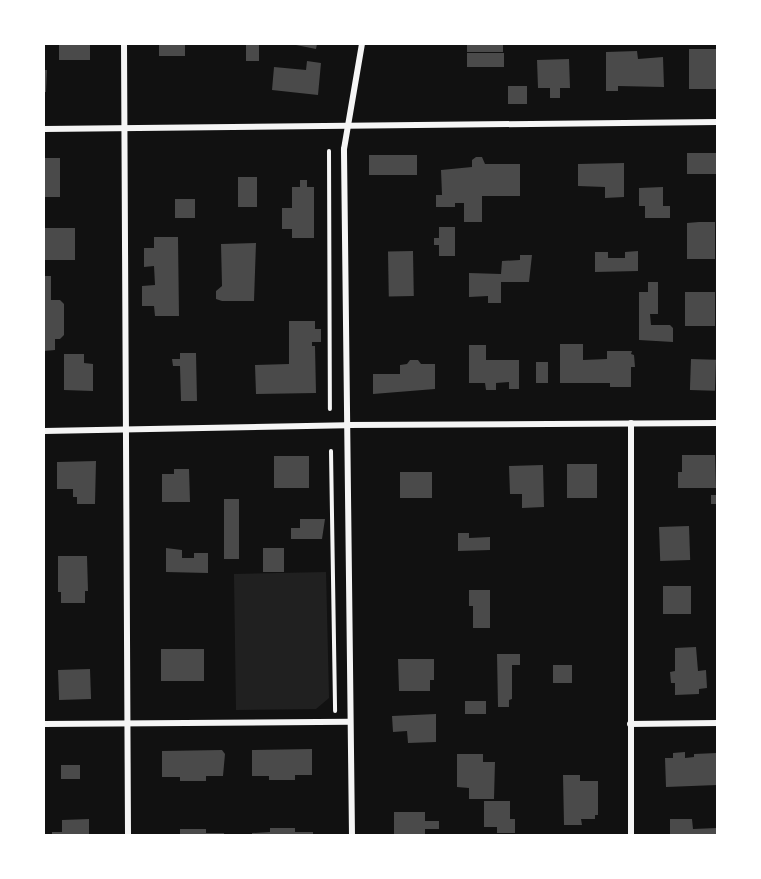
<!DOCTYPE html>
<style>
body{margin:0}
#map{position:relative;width:761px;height:879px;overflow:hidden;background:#111;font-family:"Source Serif 4",serif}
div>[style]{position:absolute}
.green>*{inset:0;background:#202020}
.building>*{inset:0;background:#4a4a4a;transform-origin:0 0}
.path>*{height:4px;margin:-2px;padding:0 2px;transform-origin:2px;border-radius:2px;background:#f5f5f5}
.minor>*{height:6px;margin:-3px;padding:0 3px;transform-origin:3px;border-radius:3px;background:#f5f5f5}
span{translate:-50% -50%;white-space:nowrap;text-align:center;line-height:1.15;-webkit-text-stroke:5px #fff;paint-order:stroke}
.frame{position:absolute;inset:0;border:45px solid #fff;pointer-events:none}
</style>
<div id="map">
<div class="green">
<div style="clip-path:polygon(326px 572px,329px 698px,316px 709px,236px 710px,234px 574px)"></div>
</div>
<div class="building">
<div style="left:59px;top:44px;width:31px;height:16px"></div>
<div style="left:159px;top:44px;width:26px;height:12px"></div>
<div style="left:246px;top:44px;width:13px;height:17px"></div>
<div style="clip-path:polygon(291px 44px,317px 44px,316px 49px)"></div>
<div style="left:467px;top:44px;width:36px;height:8px"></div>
<div style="left:689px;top:49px;width:27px;height:40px"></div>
<div style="clip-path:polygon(637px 51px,638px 59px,663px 57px,664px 87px,618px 86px,618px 91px,606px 91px,606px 52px)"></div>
<div style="left:467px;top:53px;width:37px;height:14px"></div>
<div style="clip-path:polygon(569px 59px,570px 88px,560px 88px,560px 98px,550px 98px,550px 88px,538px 88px,537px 60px)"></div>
<div style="clip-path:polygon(307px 61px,321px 63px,318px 95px,272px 90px,274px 67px,306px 70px)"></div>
<div style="clip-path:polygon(44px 70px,47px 70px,46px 92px,44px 92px)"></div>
<div style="left:508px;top:86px;width:19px;height:18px"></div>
<div style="left:687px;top:153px;width:29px;height:21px"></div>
<div style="left:369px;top:155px;width:48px;height:20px"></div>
<div style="clip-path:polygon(476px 157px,482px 157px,485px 164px,520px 164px,520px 196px,482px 196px,482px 222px,464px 222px,464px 203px,455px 203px,455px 207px,436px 207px,436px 195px,442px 195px,441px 170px,472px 167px,472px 160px)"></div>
<div style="left:44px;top:158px;width:16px;height:39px"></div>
<div style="clip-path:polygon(624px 163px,624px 197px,605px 198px,605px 187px,578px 186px,578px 164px)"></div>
<div style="left:238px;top:177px;width:19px;height:30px"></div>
<div style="clip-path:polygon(300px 180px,307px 180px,307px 187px,314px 187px,314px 238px,292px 238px,292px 229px,282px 229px,282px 208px,292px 208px,292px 187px,300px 187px)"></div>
<div style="clip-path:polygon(663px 187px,663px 206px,670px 206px,670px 218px,645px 218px,645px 206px,639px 206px,639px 188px)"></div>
<div style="left:175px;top:199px;width:20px;height:19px"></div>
<div style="clip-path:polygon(699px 222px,715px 222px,715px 259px,687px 259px,687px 223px)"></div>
<div style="clip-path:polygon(439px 227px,455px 227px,455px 256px,439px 256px,439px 245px,434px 245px,434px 238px,439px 238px)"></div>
<div style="left:44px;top:228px;width:31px;height:32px"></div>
<div style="clip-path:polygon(154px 237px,178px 237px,179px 316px,155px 316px,154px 306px,142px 306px,142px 286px,155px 285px,154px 266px,144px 267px,144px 248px,154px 248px)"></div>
<div style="clip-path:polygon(256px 243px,254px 301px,222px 301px,216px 299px,216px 291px,222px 286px,221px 244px)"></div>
<div style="left:413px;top:251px;width:45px;height:25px;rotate:89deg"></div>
<div style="clip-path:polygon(638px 251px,638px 271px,595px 272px,595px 252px,608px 252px,608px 258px,625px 258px,625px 252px)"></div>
<div style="clip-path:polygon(520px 255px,532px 255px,529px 282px,501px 282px,501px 303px,488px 303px,488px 296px,469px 297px,469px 273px,501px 274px,502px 261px,520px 260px)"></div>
<div style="clip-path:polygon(44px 276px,51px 276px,51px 300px,60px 300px,64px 304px,64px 335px,60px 339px,55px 339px,55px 350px,44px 351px)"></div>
<div style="clip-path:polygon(648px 282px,658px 282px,658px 314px,650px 314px,651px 325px,670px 325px,673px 328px,673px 342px,639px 340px,639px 292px,648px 292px)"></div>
<div style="left:685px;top:292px;width:30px;height:34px"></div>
<div style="clip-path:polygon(289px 321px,315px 321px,315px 329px,321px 329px,321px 342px,312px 342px,312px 346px,315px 346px,316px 393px,256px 394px,255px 365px,289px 364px)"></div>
<div style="clip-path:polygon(560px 344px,583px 344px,583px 360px,607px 359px,607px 351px,632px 351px,631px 354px,634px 355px,635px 367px,631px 367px,631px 387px,610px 387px,610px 383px,560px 383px)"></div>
<div style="clip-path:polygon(469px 345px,486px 345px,486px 360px,519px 360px,519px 389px,509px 389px,509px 382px,496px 383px,496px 390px,486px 390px,485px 383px,469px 383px)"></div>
<div style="clip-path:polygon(180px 353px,196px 353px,197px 401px,181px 401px,180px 366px,173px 366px,172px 359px,180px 359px)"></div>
<div style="clip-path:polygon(64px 354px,84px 354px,84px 363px,93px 364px,93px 391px,64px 390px)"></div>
<div style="left:691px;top:359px;width:25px;height:31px;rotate:2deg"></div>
<div style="clip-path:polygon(410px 360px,418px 360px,421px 364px,435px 364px,435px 389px,373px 394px,373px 374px,400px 374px,400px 365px,407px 364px)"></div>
<div style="left:536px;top:362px;width:12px;height:21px"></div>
<div style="clip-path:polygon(682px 455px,715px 455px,716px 488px,678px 488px,678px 472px,682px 472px)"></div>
<div style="left:309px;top:456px;width:32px;height:35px;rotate:90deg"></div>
<div style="clip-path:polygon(96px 461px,95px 504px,77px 504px,77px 497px,73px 497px,73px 489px,57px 489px,57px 462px)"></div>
<div style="left:567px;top:464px;width:30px;height:34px"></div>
<div style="clip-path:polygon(543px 465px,544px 507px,522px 508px,522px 494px,510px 494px,509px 466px)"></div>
<div style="clip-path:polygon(174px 469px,189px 469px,190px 502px,162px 502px,162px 474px,174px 474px)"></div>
<div style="left:400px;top:472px;width:32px;height:26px"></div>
<div style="left:711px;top:495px;width:6px;height:9px"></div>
<div style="left:224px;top:499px;width:15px;height:60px"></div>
<div style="clip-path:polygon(300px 519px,325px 519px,322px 539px,291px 539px,291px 528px,300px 528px)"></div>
<div style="left:689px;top:526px;width:34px;height:30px;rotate:88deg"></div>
<div style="clip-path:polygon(458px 533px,469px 533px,469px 538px,490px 537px,490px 550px,458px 551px)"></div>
<div style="clip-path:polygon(166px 548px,182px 550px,182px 558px,194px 558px,194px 553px,208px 553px,208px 573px,166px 572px)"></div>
<div style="left:263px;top:548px;width:21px;height:24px"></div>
<div style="clip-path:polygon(58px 556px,87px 556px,88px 591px,85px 591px,85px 603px,61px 603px,61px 592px,58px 592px)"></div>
<div style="left:663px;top:586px;width:28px;height:28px"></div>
<div style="clip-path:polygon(469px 590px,490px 590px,490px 628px,473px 628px,473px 606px,469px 606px)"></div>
<div style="clip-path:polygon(696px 647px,698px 671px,706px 670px,707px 688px,699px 689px,699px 694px,675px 695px,675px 683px,671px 683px,670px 672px,675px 671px,675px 648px)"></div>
<div style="left:204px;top:649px;width:32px;height:43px;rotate:90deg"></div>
<div style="clip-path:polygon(497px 654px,520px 654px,520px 665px,512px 665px,512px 699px,509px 700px,509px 707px,498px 707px)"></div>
<div style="clip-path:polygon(398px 659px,434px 659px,434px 680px,430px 680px,430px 691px,399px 691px)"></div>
<div style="left:553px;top:665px;width:19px;height:18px"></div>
<div style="left:90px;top:669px;width:30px;height:32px;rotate:88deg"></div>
<div style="left:465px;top:701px;width:21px;height:13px"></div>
<div style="clip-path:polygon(436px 714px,436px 742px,408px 743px,407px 731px,393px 732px,392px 716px)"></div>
<div style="clip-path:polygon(312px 749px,312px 775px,295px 775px,295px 780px,269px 780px,269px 776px,252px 776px,252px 750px)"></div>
<div style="clip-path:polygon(222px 750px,225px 754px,223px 776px,206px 776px,206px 781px,180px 781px,180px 777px,162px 777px,162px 751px)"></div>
<div style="clip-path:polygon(685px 752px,685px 758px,694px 757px,694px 754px,717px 753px,717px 785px,666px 787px,665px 758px,673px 758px,673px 753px)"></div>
<div style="clip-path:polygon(457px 754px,483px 754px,483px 762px,495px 762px,494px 799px,469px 799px,469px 788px,457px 787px)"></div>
<div style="left:61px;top:765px;width:19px;height:14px"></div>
<div style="clip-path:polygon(563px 775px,580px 775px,580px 781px,598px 781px,598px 815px,595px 815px,595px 819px,581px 819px,582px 825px,564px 825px)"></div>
<div style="clip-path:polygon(484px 801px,510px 801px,510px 819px,515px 819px,515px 833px,497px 833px,497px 827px,484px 827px)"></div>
<div style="clip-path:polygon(394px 812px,425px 812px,425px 821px,439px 821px,439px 829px,425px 829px,425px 836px,394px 836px)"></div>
<div style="clip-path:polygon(89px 819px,89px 836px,52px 836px,52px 832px,62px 832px,62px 820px)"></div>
<div style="clip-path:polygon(670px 819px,692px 819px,693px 829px,717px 828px,717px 836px,670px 836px)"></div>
<div style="clip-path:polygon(270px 828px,295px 828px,295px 832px,313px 832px,313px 836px,252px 836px,252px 833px,270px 832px)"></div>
<div style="clip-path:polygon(180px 829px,206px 829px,206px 833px,224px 833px,224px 836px,180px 836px)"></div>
</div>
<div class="path">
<div style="left:329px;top:151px;width:258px;rotate:89.8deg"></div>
<div style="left:331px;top:451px;width:260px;rotate:89.1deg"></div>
</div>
<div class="minor">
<div style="left:124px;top:44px;width:792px;rotate:89.71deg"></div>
<div style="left:44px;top:129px;width:674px;rotate:-0.6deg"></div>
<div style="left:631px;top:423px;width:413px;rotate:90deg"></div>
<div style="left:44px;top:431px;width:302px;rotate:-1.1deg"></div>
<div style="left:346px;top:425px;width:372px;rotate:-0.3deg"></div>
<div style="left:44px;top:724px;width:306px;rotate:-0.4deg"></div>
<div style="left:630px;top:724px;width:88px;rotate:-0.7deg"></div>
<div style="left:352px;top:836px;width:687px;rotate:-90.67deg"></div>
<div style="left:344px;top:149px;width:107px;rotate:-80.3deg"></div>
</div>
<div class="frame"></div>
</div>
